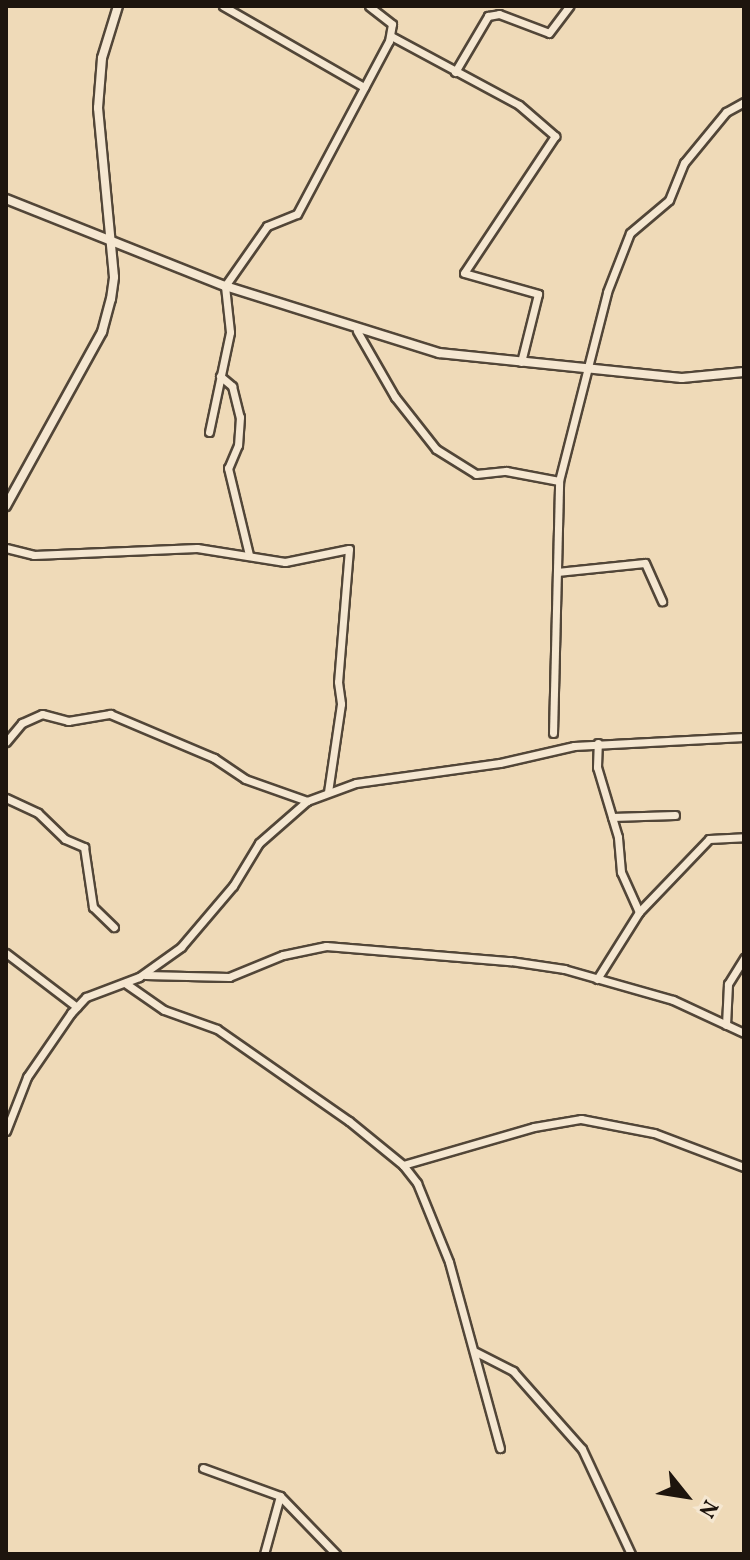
<!DOCTYPE html>
<style>
body{margin:0}
#map{position:relative;width:750px;height:1560px;overflow:hidden;background:#efdab8;font-family:Vollkorn,serif}
div>[style]{position:absolute}
.roads{filter:drop-shadow(2px 0 #524638) drop-shadow(-2px 0 #524638) drop-shadow(0 2px #524638) drop-shadow(0 -2px #524638)}
.minor>*{height:7px;margin:-3.5px;padding:0 3.5px;transform-origin:3.5px;border-radius:3.5px;background:#f5e7d1}
.tertiary>*{height:8px;margin:-4px;padding:0 4px;transform-origin:4px;border-radius:4px;background:#f5e7d1}
span{translate:-50% -50%;white-space:nowrap;text-align:center;line-height:1.15;-webkit-text-stroke:6px #f5e7d1;paint-order:stroke}
.frame{position:absolute;inset:0;border:8px solid #1d140d;pointer-events:none}
.north{position:absolute;left:646px;top:1456px;width:80px;height:80px;-webkit-text-stroke:6px #f5e7d1;paint-order:stroke;rotate:120deg;font-size:22px;font-weight:700;line-height:32px;text-align:center;color:#1d140d}
.north::after{content:'';display:block;margin:auto;width:28px;height:36px;background:#1d140d;clip-path:polygon(50% 0,100% 100%,50% 72%,0 100%)}
</style>
<div id="map">
<div class="roads">
<div class="minor">
<div style="left:223px;top:6px;width:163px;rotate:29.9deg"></div>
<div style="left:391px;top:36px;width:145px;rotate:28.3deg"></div>
<div style="left:519px;top:105px;width:48px;rotate:40.7deg"></div>
<div style="left:555px;top:136px;width:164px;rotate:123.6deg"></div>
<div style="left:464px;top:273px;width:77px;rotate:15.8deg"></div>
<div style="left:538px;top:294px;width:70px;rotate:104deg"></div>
<div style="left:455px;top:72px;width:65px;rotate:-59.5deg"></div>
<div style="left:488px;top:16px;width:11px;rotate:-10deg"></div>
<div style="left:499px;top:14px;width:53px;rotate:20.8deg"></div>
<div style="left:549px;top:33px;width:34px;rotate:-53deg"></div>
<div style="left:357px;top:331px;width:76px;rotate:60.1deg"></div>
<div style="left:395px;top:397px;width:66px;rotate:51.7deg"></div>
<div style="left:436px;top:449px;width:47px;rotate:32deg"></div>
<div style="left:476px;top:474px;width:30px;rotate:-6deg"></div>
<div style="left:506px;top:471px;width:54px;rotate:10.7deg"></div>
<div style="left:220px;top:376px;width:16px;rotate:40deg"></div>
<div style="left:232px;top:386px;width:32px;rotate:76deg"></div>
<div style="left:240px;top:417px;width:28px;rotate:94deg"></div>
<div style="left:238px;top:445px;width:25px;rotate:113deg"></div>
<div style="left:228px;top:468px;width:89px;rotate:76.4deg"></div>
<div style="left:209px;top:432px;width:102px;rotate:-78.1deg"></div>
<div style="left:230px;top:332px;width:46px;rotate:-96.2deg"></div>
<div style="left:225px;top:286px;width:73px;rotate:-55deg"></div>
<div style="left:267px;top:226px;width:32px;rotate:-22deg"></div>
<div style="left:297px;top:214px;width:196px;rotate:-62deg"></div>
<div style="left:389px;top:41px;width:17px;rotate:-80deg"></div>
<div style="left:392px;top:24px;width:29px;rotate:-142deg"></div>
<div style="left:6px;top:548px;width:29px;rotate:14deg"></div>
<div style="left:34px;top:555px;width:163px;rotate:-2.5deg"></div>
<div style="left:197px;top:548px;width:89px;rotate:9deg"></div>
<div style="left:285px;top:562px;width:65px;rotate:-11.5deg"></div>
<div style="left:349px;top:549px;width:133px;rotate:94.7deg"></div>
<div style="left:338px;top:682px;width:22px;rotate:82deg"></div>
<div style="left:341px;top:704px;width:89px;rotate:98.4deg"></div>
<div style="left:557px;top:572px;width:88px;rotate:-5.8deg"></div>
<div style="left:645px;top:563px;width:42px;rotate:65.9deg"></div>
<div style="left:553px;top:733px;width:252px;rotate:-88.6deg"></div>
<div style="left:559px;top:481px;width:195px;rotate:-75.7deg"></div>
<div style="left:607px;top:292px;width:63px;rotate:-68.7deg"></div>
<div style="left:630px;top:233px;width:51px;rotate:-40.2deg"></div>
<div style="left:669px;top:200px;width:40px;rotate:-68deg"></div>
<div style="left:684px;top:163px;width:66px;rotate:-50.5deg"></div>
<div style="left:726px;top:112px;width:21px;rotate:-29deg"></div>
<div style="left:6px;top:742px;width:25px;rotate:-50deg"></div>
<div style="left:22px;top:723px;width:22px;rotate:-24deg"></div>
<div style="left:42px;top:714px;width:27px;rotate:15deg"></div>
<div style="left:68px;top:721px;width:43px;rotate:-9.5deg"></div>
<div style="left:110px;top:714px;width:113px;rotate:22.9deg"></div>
<div style="left:214px;top:758px;width:37px;rotate:34deg"></div>
<div style="left:245px;top:779px;width:66px;rotate:19.5deg"></div>
<div style="left:6px;top:798px;width:35px;rotate:25deg"></div>
<div style="left:38px;top:813px;width:37px;rotate:44deg"></div>
<div style="left:65px;top:839px;width:21px;rotate:23deg"></div>
<div style="left:84px;top:847px;width:61px;rotate:81.5deg"></div>
<div style="left:93px;top:907px;width:29px;rotate:44deg"></div>
<div style="left:612px;top:817px;width:63px;rotate:-1.8deg"></div>
<div style="left:639px;top:912px;width:101px;rotate:-46.2deg"></div>
<div style="left:709px;top:839px;width:35px;rotate:-3deg"></div>
<div style="left:6px;top:953px;width:89px;rotate:37.3deg"></div>
<div style="left:145px;top:975px;width:84px;rotate:1.4deg"></div>
<div style="left:229px;top:977px;width:58px;rotate:-22.2deg"></div>
<div style="left:283px;top:955px;width:44px;rotate:-11.8deg"></div>
<div style="left:326px;top:946px;width:185px;rotate:4.7deg"></div>
<div style="left:510px;top:961px;width:55px;rotate:8.4deg"></div>
<div style="left:564px;top:969px;width:113px;rotate:15.9deg"></div>
<div style="left:673px;top:1000px;width:78px;rotate:24.9deg"></div>
<div style="left:597px;top:979px;width:79px;rotate:-57.9deg"></div>
<div style="left:639px;top:912px;width:44px;rotate:-114.2deg"></div>
<div style="left:621px;top:872px;width:35px;rotate:-95deg"></div>
<div style="left:618px;top:837px;width:73px;rotate:-106.7deg"></div>
<div style="left:597px;top:767px;width:24px;rotate:-88deg"></div>
<div style="left:125px;top:983px;width:47px;rotate:34.7deg"></div>
<div style="left:164px;top:1010px;width:56px;rotate:19.7deg"></div>
<div style="left:217px;top:1029px;width:161px;rotate:34.9deg"></div>
<div style="left:349px;top:1121px;width:70px;rotate:39.2deg"></div>
<div style="left:403px;top:1165px;width:23px;rotate:52deg"></div>
<div style="left:417px;top:1183px;width:85px;rotate:67.9deg"></div>
<div style="left:449px;top:1262px;width:193px;rotate:74.7deg"></div>
<div style="left:726px;top:1025px;width:41px;rotate:-87.2deg"></div>
<div style="left:728px;top:984px;width:31px;rotate:-58deg"></div>
<div style="left:6px;top:1131px;width:58px;rotate:-68.7deg"></div>
<div style="left:27px;top:1077px;width:78px;rotate:-55.5deg"></div>
<div style="left:71px;top:1013px;width:22px;rotate:-47deg"></div>
<div style="left:86px;top:997px;width:57px;rotate:-20.7deg"></div>
<div style="left:139px;top:977px;width:52px;rotate:-35.5deg"></div>
<div style="left:181px;top:947px;width:80px;rotate:-49.6deg"></div>
<div style="left:233px;top:886px;width:50px;rotate:-58.8deg"></div>
<div style="left:259px;top:843px;width:64px;rotate:-41.2deg"></div>
<div style="left:307px;top:801px;width:52px;rotate:-20.2deg"></div>
<div style="left:356px;top:783px;width:145px;rotate:-7.9deg"></div>
<div style="left:500px;top:763px;width:76px;rotate:-12.9deg"></div>
<div style="left:574px;top:746px;width:170px;rotate:-3deg"></div>
<div style="left:403px;top:1165px;width:136px;rotate:-16.2deg"></div>
<div style="left:534px;top:1127px;width:48px;rotate:-9.7deg"></div>
<div style="left:581px;top:1119px;width:74px;rotate:10.9deg"></div>
<div style="left:654px;top:1133px;width:96px;rotate:20.7deg"></div>
<div style="left:476px;top:1352px;width:42px;rotate:27.2deg"></div>
<div style="left:513px;top:1371px;width:104px;rotate:48.5deg"></div>
<div style="left:582px;top:1449px;width:116px;rotate:65deg"></div>
<div style="left:203px;top:1468px;width:82px;rotate:20deg"></div>
<div style="left:280px;top:1496px;width:81px;rotate:46deg"></div>
<div style="left:264px;top:1554px;width:60px;rotate:-74.6deg"></div>
</div>
<div class="tertiary">
<div style="left:6px;top:199px;width:236px;rotate:21.7deg"></div>
<div style="left:225px;top:286px;width:224px;rotate:17.4deg"></div>
<div style="left:439px;top:353px;width:244px;rotate:5.9deg"></div>
<div style="left:682px;top:378px;width:62px;rotate:-5.5deg"></div>
<div style="left:6px;top:506px;width:199px;rotate:-61.1deg"></div>
<div style="left:102px;top:332px;width:34px;rotate:-75deg"></div>
<div style="left:111px;top:299px;width:22px;rotate:-82deg"></div>
<div style="left:114px;top:277px;width:170px;rotate:-95.4deg"></div>
<div style="left:98px;top:108px;width:50px;rotate:-85.4deg"></div>
<div style="left:102px;top:58px;width:54px;rotate:-72.9deg"></div>
</div>
</div>
<div class="frame"></div>
<div class="north">N</div>
</div>
